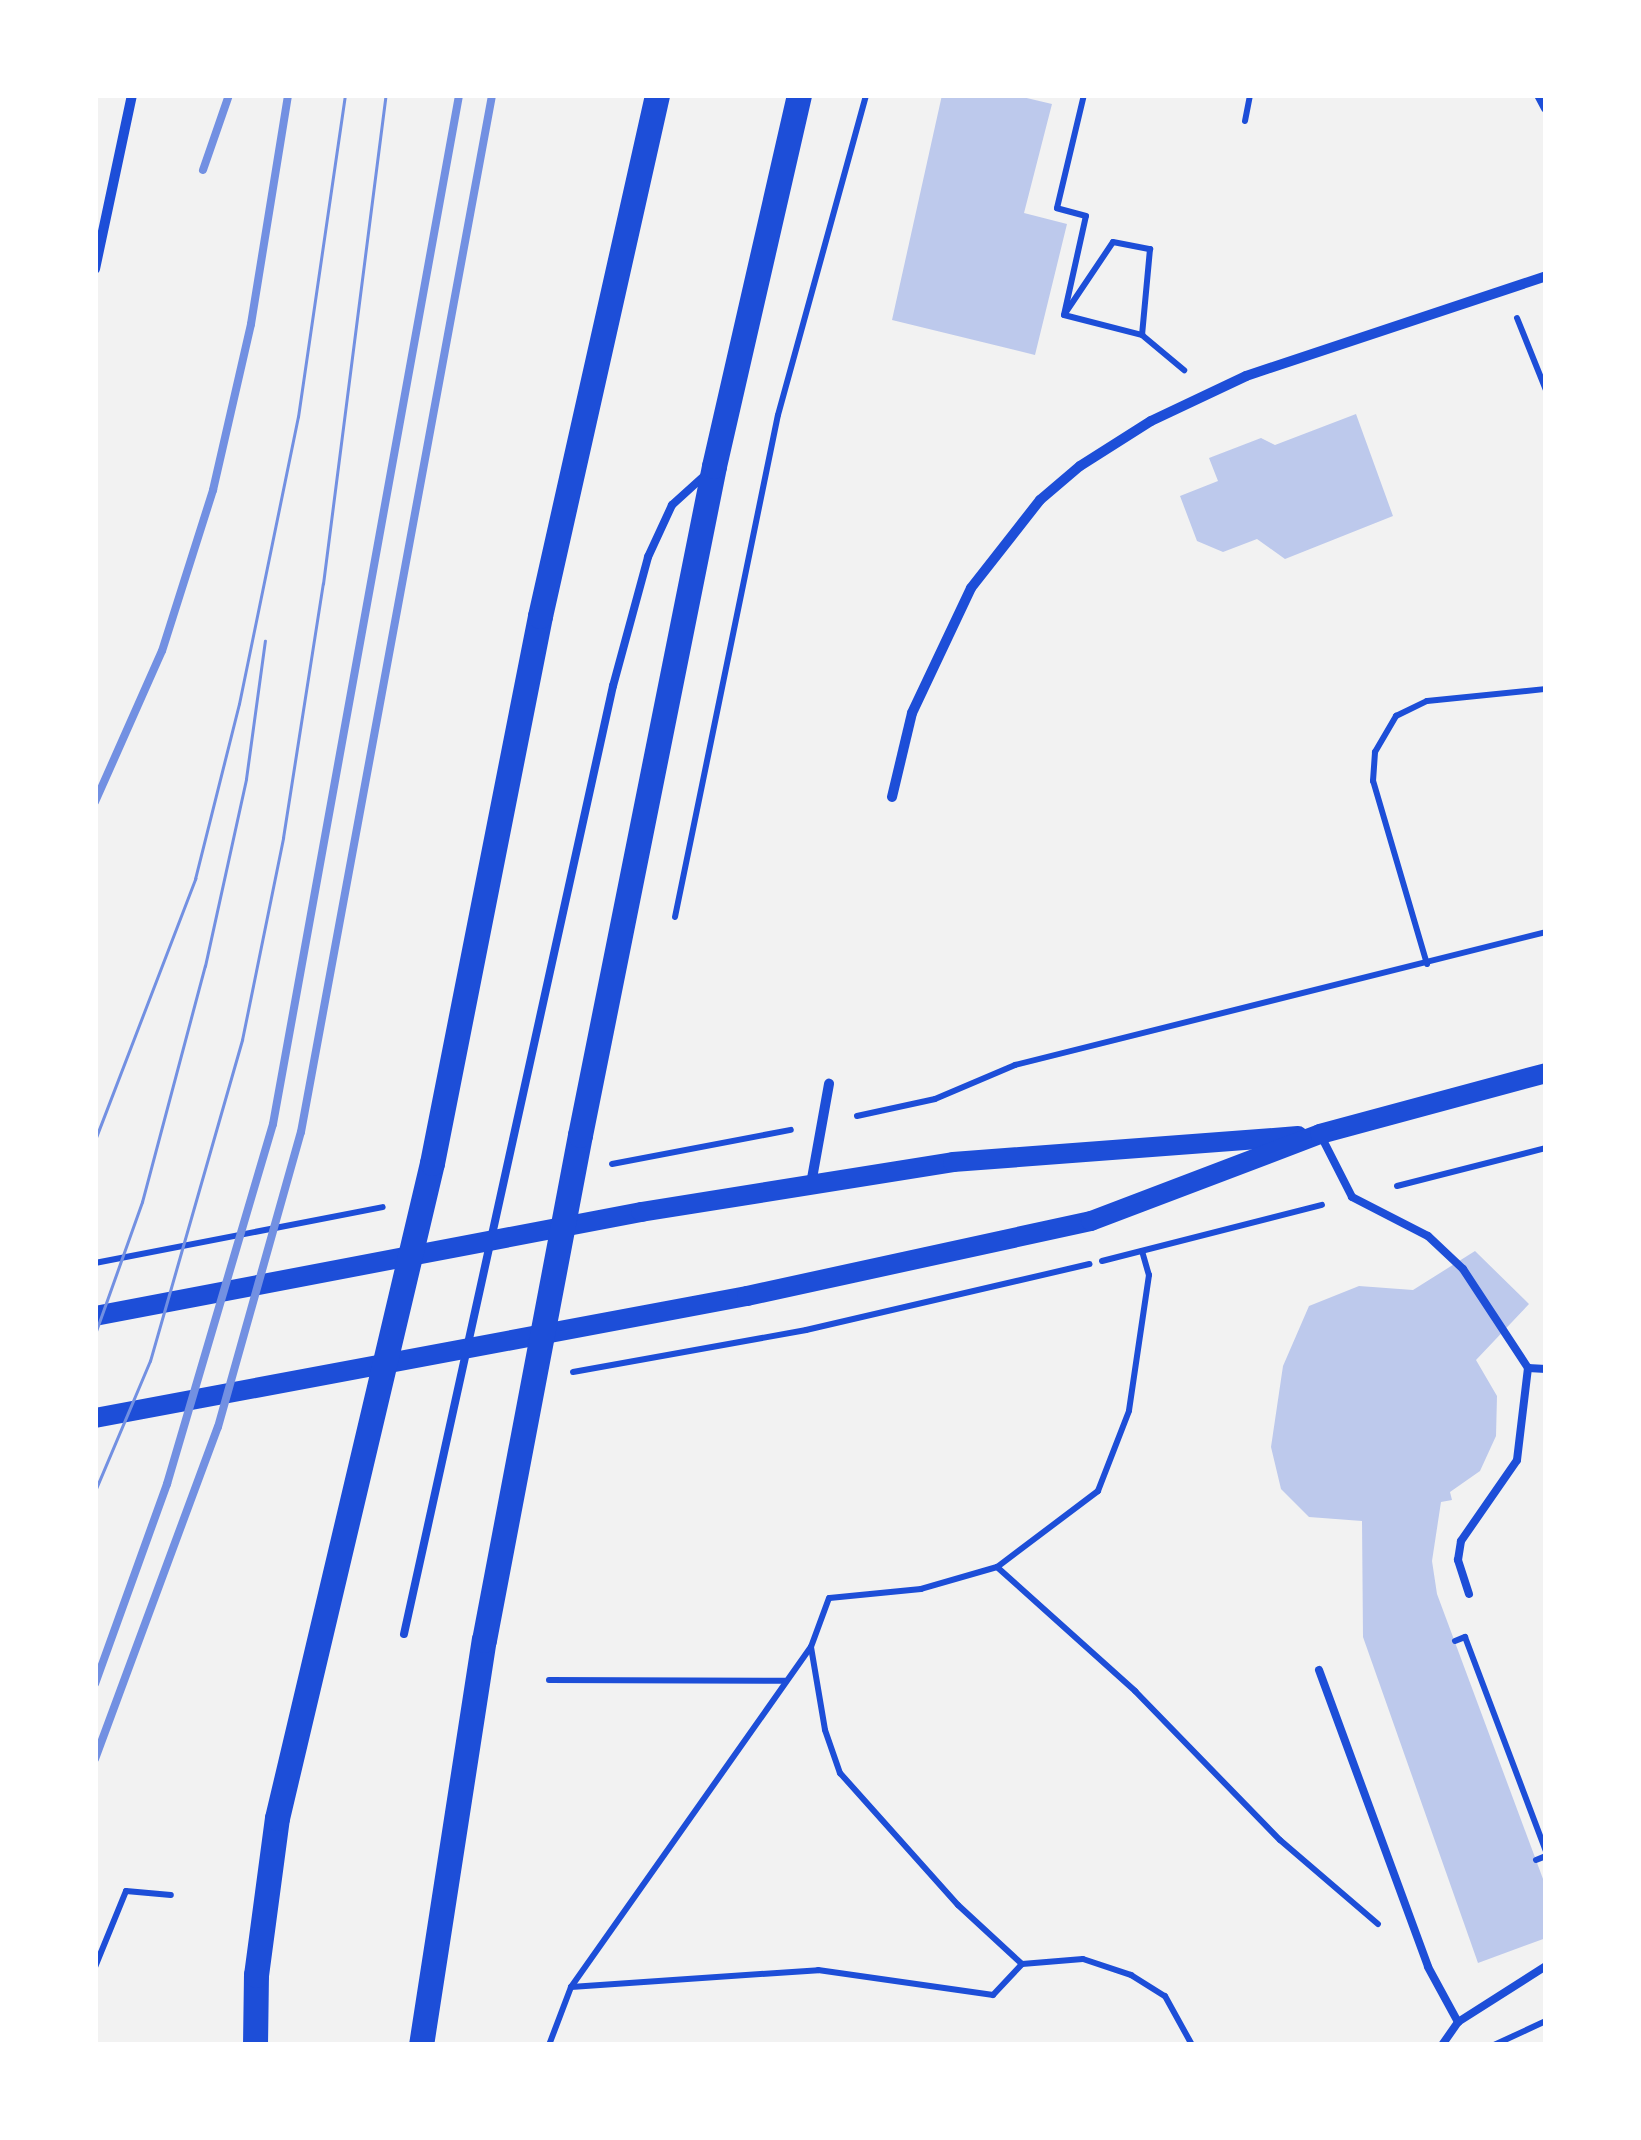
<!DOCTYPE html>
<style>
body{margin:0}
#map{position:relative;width:1641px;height:2140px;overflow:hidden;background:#f2f2f2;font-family:"Source Sans 3",sans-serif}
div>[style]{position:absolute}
.building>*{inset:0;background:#bdc9ec}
.path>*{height:6px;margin:-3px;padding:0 3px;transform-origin:3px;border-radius:3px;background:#1d4ed8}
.service>*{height:8px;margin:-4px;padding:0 4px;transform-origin:4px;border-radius:4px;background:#1d4ed8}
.minor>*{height:10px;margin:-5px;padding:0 5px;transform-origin:5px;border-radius:5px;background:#1d4ed8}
.secondary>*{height:20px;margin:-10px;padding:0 10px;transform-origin:10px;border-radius:10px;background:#1d4ed8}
.primary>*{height:25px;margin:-12.5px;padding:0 12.5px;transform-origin:12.5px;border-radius:12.5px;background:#1d4ed8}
.tram>*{height:2.5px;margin:-1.25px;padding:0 1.25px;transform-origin:1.25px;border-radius:1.25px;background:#7290e2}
.rail>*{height:8px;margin:-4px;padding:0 4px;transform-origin:4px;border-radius:4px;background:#7290e2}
span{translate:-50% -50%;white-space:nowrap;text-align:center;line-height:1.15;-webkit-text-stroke:8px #fff;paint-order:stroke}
.frame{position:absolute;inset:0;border:98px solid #fff;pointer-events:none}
</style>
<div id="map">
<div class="building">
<div style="clip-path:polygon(942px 95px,1014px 95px,1052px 104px,1024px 213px,1067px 224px,1035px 355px,892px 320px)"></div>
<div style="clip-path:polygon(1356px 414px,1393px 516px,1285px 559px,1257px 539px,1223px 552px,1197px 541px,1180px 496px,1218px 481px,1209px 458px,1261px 438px,1275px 445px)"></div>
<div style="clip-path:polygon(1475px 1251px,1529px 1304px,1476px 1360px,1497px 1396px,1496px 1436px,1480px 1471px,1450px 1492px,1452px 1500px,1441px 1502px,1432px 1561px,1437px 1594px,1546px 1887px,1546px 1938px,1478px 1963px,1363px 1637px,1362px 1521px,1309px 1517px,1281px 1489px,1271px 1447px,1283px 1366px,1309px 1306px,1359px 1286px,1413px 1290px)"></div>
</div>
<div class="path">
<div style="left:1245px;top:121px;width:26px;rotate:-79deg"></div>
<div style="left:1066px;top:312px;width:84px;rotate:-56.1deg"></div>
<div style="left:1113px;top:242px;width:38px;rotate:11deg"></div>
<div style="left:1150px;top:249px;width:86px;rotate:95.3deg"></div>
<div style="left:1064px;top:315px;width:101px;rotate:-77.5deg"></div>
<div style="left:1086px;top:216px;width:30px;rotate:-165deg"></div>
<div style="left:1057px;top:208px;width:116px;rotate:-76.6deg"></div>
<div style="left:1064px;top:315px;width:81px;rotate:14.4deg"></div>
<div style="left:1142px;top:335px;width:55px;rotate:39.8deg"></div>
<div style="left:1517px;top:318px;width:78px;rotate:68.1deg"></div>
<div style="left:675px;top:917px;width:512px;rotate:-78.41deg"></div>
<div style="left:778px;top:415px;width:332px;rotate:-74.6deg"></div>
<div style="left:1427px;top:964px;width:191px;rotate:-106.4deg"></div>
<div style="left:1373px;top:781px;width:29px;rotate:-86deg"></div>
<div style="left:1375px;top:752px;width:42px;rotate:-59.7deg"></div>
<div style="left:1396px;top:716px;width:34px;rotate:-26deg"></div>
<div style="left:1427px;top:701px;width:120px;rotate:-5.8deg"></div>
<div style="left:857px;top:1116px;width:80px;rotate:-12.3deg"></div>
<div style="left:935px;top:1099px;width:87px;rotate:-23deg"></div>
<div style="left:1015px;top:1065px;width:547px;rotate:-14.06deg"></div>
<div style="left:612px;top:1164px;width:182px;rotate:-10.8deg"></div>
<div style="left:1397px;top:1186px;width:154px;rotate:-14.3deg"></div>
<div style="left:1142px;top:1251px;width:25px;rotate:74deg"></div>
<div style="left:1149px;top:1275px;width:137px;rotate:98.4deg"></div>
<div style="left:1129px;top:1411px;width:86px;rotate:111.2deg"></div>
<div style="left:1098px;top:1491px;width:126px;rotate:143deg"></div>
<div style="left:997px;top:1567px;width:79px;rotate:163.9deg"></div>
<div style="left:921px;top:1589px;width:92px;rotate:174.4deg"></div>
<div style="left:829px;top:1598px;width:52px;rotate:110.2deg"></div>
<div style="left:811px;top:1647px;width:84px;rotate:80.4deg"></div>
<div style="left:825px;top:1730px;width:46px;rotate:70.8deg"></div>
<div style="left:840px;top:1773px;width:177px;rotate:48.2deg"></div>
<div style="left:958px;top:1905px;width:87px;rotate:42.7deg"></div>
<div style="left:1022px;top:1964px;width:61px;rotate:-4.7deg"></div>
<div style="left:1083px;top:1959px;width:51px;rotate:18.4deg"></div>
<div style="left:1131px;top:1975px;width:40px;rotate:32deg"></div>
<div style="left:1165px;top:1996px;width:56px;rotate:61.1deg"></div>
<div style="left:1102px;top:1261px;width:227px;rotate:-14.3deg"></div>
<div style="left:95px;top:1263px;width:293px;rotate:-11deg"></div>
<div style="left:573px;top:1372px;width:237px;rotate:-10.2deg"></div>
<div style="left:806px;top:1330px;width:291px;rotate:-13.1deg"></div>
<div style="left:997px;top:1567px;width:186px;rotate:41.9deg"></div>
<div style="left:1135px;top:1691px;width:208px;rotate:45.8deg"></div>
<div style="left:1280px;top:1840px;width:129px;rotate:40.6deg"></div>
<div style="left:1455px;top:1641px;width:11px;rotate:-22deg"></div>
<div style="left:1465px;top:1637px;width:229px;rotate:69.3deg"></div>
<div style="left:549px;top:1680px;width:236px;rotate:0.2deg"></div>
<div style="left:1536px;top:1860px;width:11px;rotate:-22deg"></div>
<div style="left:95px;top:1967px;width:82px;rotate:-67.8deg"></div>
<div style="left:126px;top:1891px;width:45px;rotate:5.1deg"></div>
<div style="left:571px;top:1987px;width:248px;rotate:-3.9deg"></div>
<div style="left:818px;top:1970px;width:177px;rotate:8.1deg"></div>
<div style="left:993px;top:1995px;width:42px;rotate:-46.9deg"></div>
<div style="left:549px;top:2045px;width:62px;rotate:-69.2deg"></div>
<div style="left:571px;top:1987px;width:416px;rotate:-54.8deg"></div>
<div style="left:1494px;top:2045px;width:57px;rotate:-24.8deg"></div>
</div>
<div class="service">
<div style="left:1322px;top:1138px;width:66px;rotate:63deg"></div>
<div style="left:1352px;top:1197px;width:85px;rotate:27.2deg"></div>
<div style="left:1428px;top:1236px;width:48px;rotate:43.3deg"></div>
<div style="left:1463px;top:1269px;width:118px;rotate:56.7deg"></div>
<div style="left:1469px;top:1594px;width:36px;rotate:-108deg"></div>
<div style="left:1458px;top:1560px;width:19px;rotate:-81deg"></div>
<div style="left:1461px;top:1541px;width:98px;rotate:-55.3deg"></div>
<div style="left:1517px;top:1460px;width:93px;rotate:-83.2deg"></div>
<div style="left:1528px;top:1368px;width:18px;rotate:3deg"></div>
<div style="left:404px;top:1634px;width:971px;rotate:-77.57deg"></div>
<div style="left:613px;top:686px;width:134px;rotate:-74.8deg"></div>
<div style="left:648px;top:557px;width:57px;rotate:-65.2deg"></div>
<div style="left:672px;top:505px;width:43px;rotate:-42.2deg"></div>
<div style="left:1319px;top:1670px;width:316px;rotate:69.8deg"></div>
<div style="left:1428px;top:1967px;width:63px;rotate:61.4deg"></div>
<div style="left:1442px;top:2045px;width:28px;rotate:-55deg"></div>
<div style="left:1458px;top:2022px;width:104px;rotate:-32.5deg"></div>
</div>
<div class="minor">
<div style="left:1539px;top:95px;width:15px;rotate:62deg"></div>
<div style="left:95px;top:269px;width:178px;rotate:-78deg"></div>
<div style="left:892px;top:797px;width:86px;rotate:-76.6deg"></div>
<div style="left:912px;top:713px;width:138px;rotate:-64.7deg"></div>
<div style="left:971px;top:588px;width:112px;rotate:-51.9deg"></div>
<div style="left:1040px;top:500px;width:52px;rotate:-40.4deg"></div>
<div style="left:1080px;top:466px;width:84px;rotate:-32.4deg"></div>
<div style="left:1151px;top:421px;width:105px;rotate:-25.3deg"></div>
<div style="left:1246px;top:376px;width:316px;rotate:-18.4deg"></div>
<div style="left:811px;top:1184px;width:102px;rotate:-79.8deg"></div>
</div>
<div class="secondary">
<div style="left:95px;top:1316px;width:556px;rotate:-10.78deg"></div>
<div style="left:641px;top:1212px;width:316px;rotate:-9.1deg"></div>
<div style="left:953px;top:1162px;width:346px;rotate:-4.3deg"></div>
<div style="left:95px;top:1418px;width:663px;rotate:-10.6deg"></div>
<div style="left:747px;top:1296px;width:352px;rotate:-12.3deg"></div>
<div style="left:1091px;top:1221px;width:245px;rotate:-20.8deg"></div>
<div style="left:1320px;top:1134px;width:234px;rotate:-15.1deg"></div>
</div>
<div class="primary">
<div style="left:255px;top:2045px;width:70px;rotate:-89.2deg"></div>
<div style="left:256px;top:1975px;width:158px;rotate:-82.4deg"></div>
<div style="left:277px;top:1818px;width:673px;rotate:-76.69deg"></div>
<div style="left:432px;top:1163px;width:558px;rotate:-78.83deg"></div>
<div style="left:540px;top:616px;width:534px;rotate:-77.34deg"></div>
<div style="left:421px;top:2045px;width:410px;rotate:-81.2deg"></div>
<div style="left:484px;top:1640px;width:514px;rotate:-79.24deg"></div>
<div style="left:580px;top:1135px;width:682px;rotate:-78.67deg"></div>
<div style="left:714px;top:466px;width:381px;rotate:-77.1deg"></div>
</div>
<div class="tram">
<div style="left:95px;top:1140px;width:280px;rotate:-69deg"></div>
<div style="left:195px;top:879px;width:180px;rotate:-75.9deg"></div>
<div style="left:239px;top:704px;width:293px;rotate:-78.4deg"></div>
<div style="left:298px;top:417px;width:325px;rotate:-81.7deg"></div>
<div style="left:95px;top:1334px;width:140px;rotate:-70.4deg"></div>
<div style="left:142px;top:1202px;width:244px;rotate:-75.1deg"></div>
<div style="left:205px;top:966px;width:191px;rotate:-77.6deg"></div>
<div style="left:246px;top:779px;width:139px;rotate:-82.2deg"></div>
<div style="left:95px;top:1491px;width:141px;rotate:-67.1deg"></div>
<div style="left:150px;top:1361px;width:334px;rotate:-74deg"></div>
<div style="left:242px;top:1040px;width:206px;rotate:-78.5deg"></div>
<div style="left:283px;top:838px;width:257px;rotate:-81.1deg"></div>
<div style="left:323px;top:584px;width:493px;rotate:-82.7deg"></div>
</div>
<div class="rail">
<div style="left:203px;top:170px;width:79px;rotate:-70.9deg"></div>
<div style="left:95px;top:802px;width:165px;rotate:-66.1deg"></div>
<div style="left:162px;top:651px;width:169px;rotate:-72.4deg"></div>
<div style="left:213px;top:490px;width:170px;rotate:-77.1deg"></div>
<div style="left:251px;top:324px;width:232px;rotate:-80.8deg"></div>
<div style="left:95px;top:1684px;width:213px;rotate:-70.2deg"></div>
<div style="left:167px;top:1484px;width:375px;rotate:-73.6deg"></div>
<div style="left:273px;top:1124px;width:1046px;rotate:-79.75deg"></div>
<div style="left:95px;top:1759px;width:354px;rotate:-69.7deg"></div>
<div style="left:218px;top:1427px;width:306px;rotate:-74.3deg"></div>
<div style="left:301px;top:1132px;width:1054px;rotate:-79.56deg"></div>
</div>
<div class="frame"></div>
</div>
